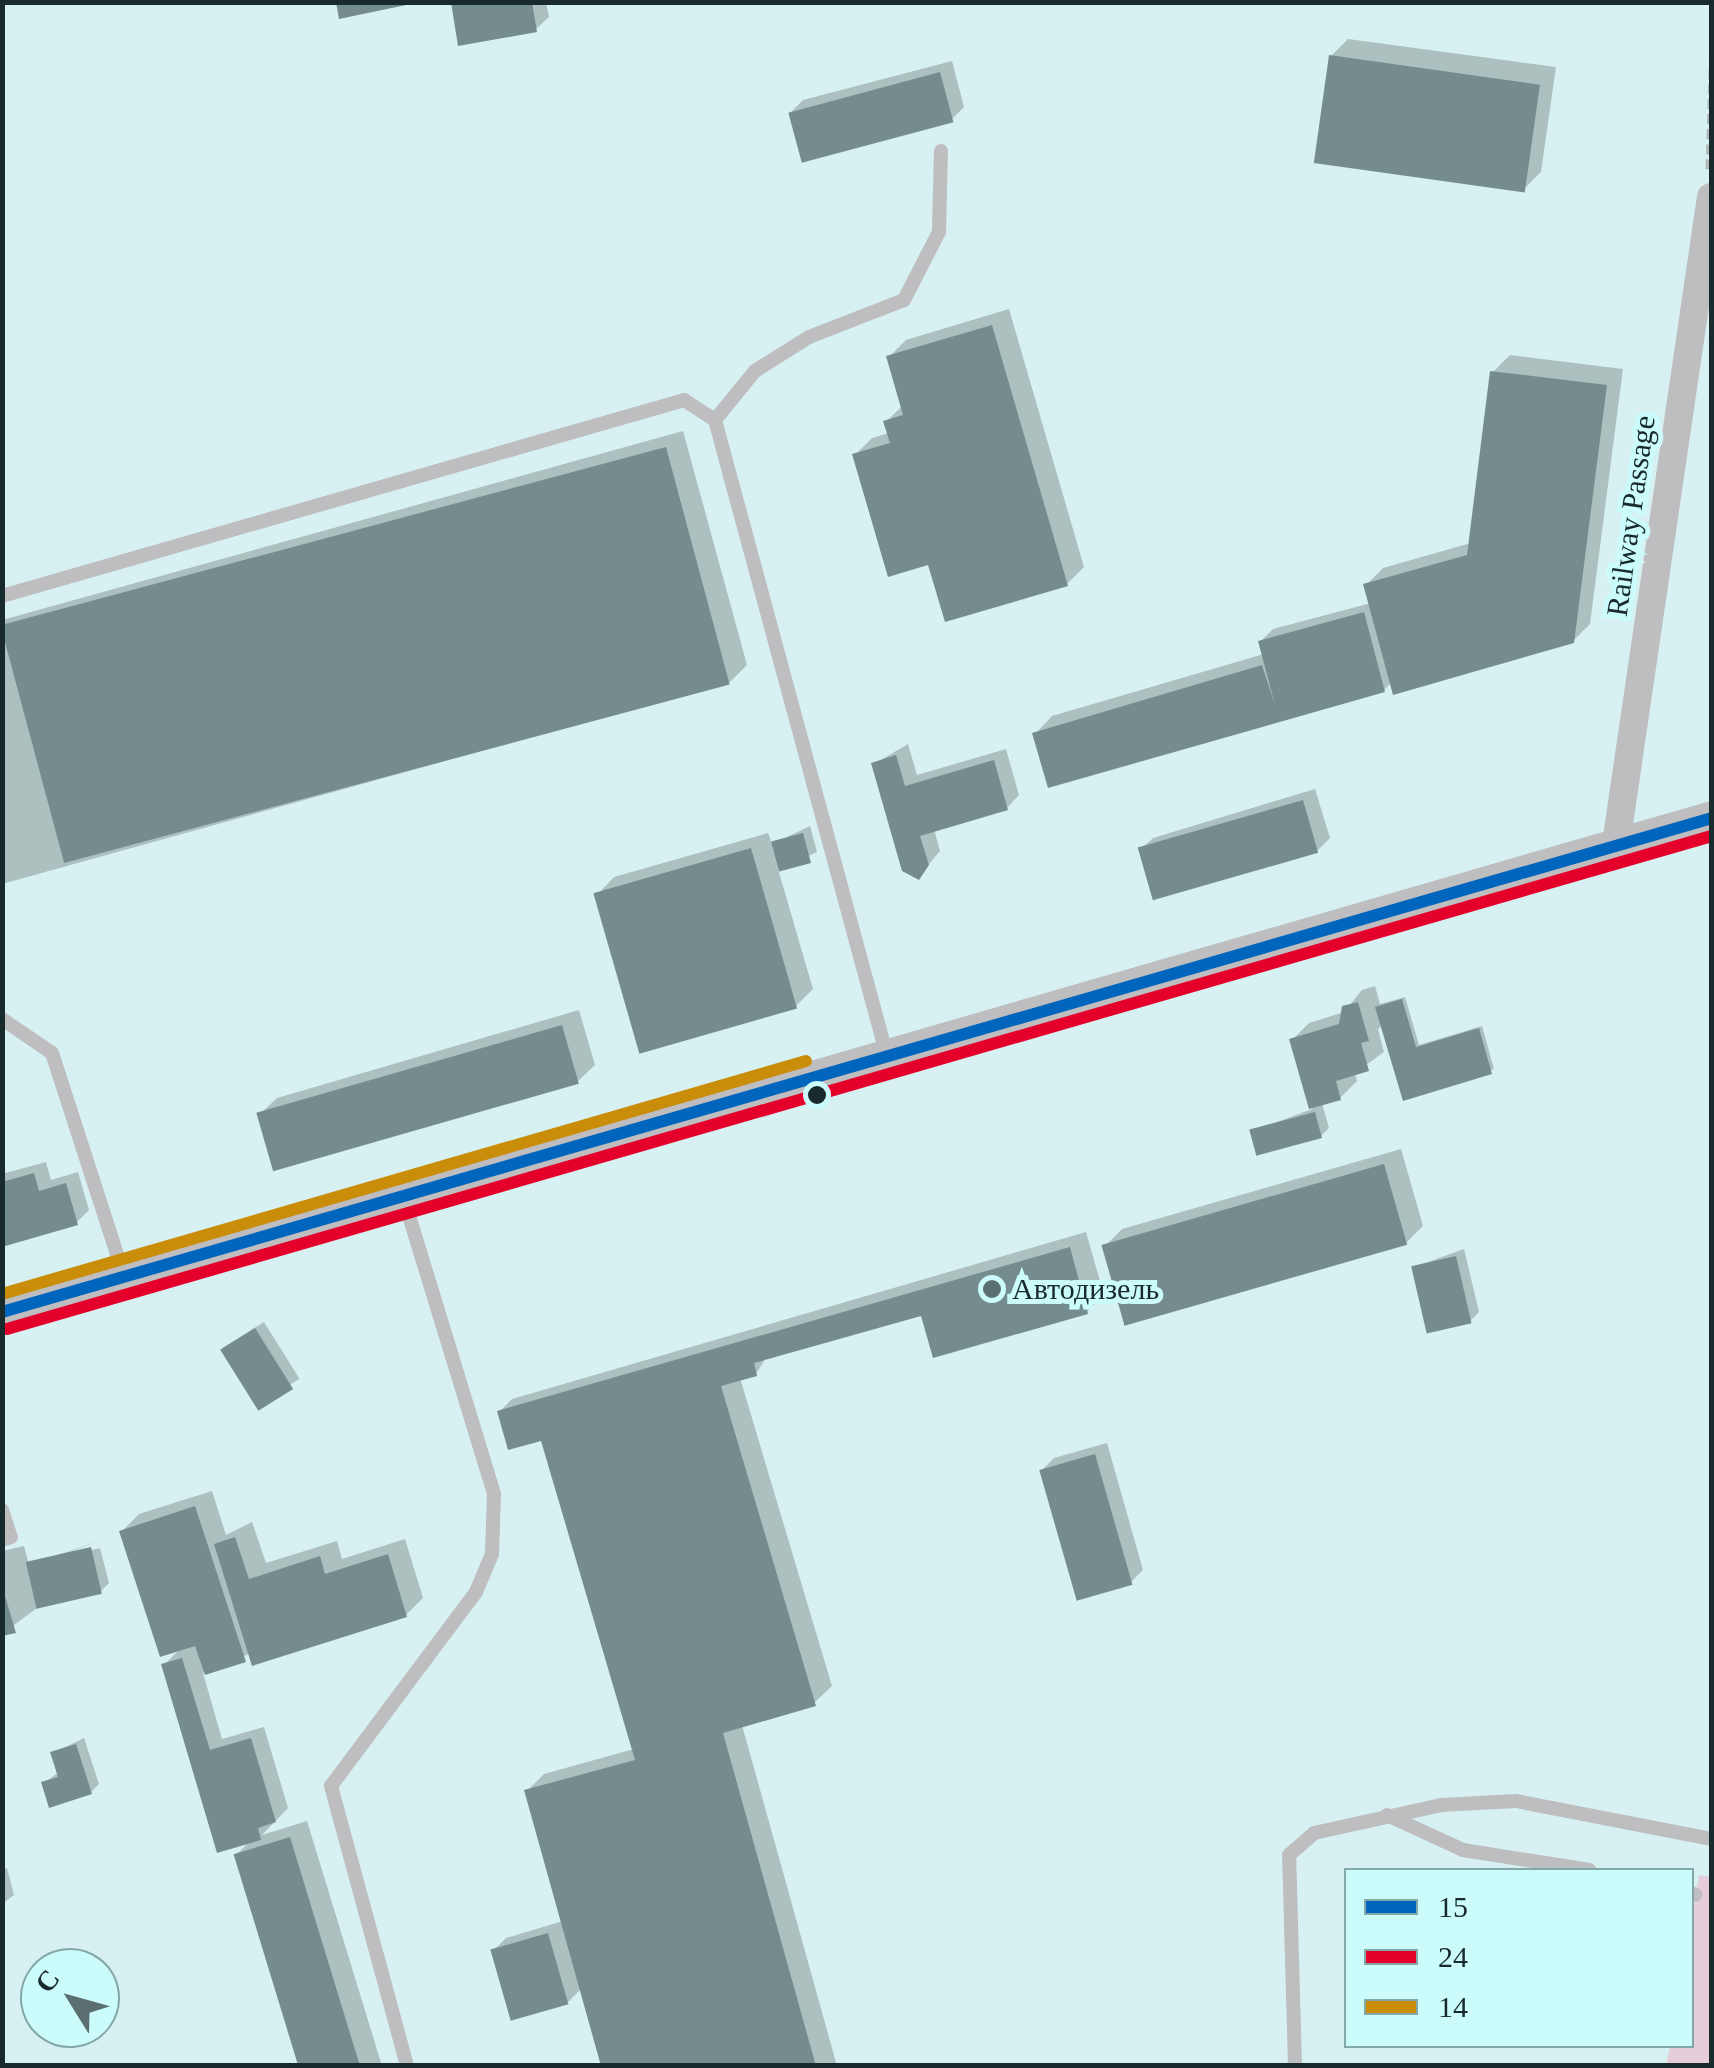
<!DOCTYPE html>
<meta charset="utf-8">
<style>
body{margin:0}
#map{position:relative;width:1714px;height:2068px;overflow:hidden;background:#d7f0f1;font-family:"Times New Roman",serif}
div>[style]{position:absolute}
.green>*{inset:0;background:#e5cdda}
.shadow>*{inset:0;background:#0003;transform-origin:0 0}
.building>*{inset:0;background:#748c8d;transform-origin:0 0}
.path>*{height:5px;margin-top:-2.5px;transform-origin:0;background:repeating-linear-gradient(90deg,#b3b8b9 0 10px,transparent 0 15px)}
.service>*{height:14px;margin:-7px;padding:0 7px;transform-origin:7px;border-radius:7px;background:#bebdbf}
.minor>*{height:28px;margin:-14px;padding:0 14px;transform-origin:14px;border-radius:14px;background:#bebdbf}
.tertiary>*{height:35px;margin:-17.5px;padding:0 17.5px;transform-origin:17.5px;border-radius:17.5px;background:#bebdbf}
.bus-1>*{height:12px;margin:-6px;padding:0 6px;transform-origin:6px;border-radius:6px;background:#0065bd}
.bus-2>*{height:12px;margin:-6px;padding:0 6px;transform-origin:6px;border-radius:6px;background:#e4002b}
.bus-3>*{height:12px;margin:-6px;padding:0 6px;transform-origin:6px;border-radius:6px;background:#ca8d09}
.dots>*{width:28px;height:28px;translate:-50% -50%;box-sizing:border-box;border:5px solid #ccfbfc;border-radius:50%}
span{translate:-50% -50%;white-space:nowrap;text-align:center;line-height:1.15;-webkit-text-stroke:10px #ccfbfc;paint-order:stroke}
.street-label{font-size:30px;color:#182a2b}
.poi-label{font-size:30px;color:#182a2b}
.left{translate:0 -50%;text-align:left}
.frame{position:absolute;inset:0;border:5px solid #182a2b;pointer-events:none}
.legend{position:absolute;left:1344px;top:1868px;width:350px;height:180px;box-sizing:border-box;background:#ccfbfc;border:2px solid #84a7a8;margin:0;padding:12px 18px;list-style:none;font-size:30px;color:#182a2b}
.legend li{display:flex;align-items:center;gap:20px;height:50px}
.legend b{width:50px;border:2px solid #84a7a8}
.north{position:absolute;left:20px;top:1948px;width:100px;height:100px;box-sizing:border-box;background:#ccfbfc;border:2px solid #84a7a8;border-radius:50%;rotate:307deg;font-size:28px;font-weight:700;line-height:40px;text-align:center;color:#182a2b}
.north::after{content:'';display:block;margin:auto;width:35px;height:45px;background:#5b6f70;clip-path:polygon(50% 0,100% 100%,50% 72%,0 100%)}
</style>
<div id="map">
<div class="green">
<div style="clip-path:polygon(1699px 1875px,1711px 1877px,1711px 2065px,1666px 2066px,1670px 2046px,1692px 2046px,1692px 1919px)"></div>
</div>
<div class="shadow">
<div style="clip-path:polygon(453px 2px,546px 2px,549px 17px,536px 29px)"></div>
<div style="clip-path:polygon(1348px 39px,1556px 67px,1541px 172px,1524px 189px,1331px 56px)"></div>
<div style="clip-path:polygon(952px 61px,964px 107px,952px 119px,790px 113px,803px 100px)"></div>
<div style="clip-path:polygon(1009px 309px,1084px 567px,1067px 584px,930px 562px,855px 455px,872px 438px,889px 433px,886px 422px,903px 405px,889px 357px,906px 340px)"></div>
<div style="clip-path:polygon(1510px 355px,1623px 369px,1590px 624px,1573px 641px,1392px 682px,1384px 690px,1281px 718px,1035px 734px,1052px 716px,1264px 654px,1260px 642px,1273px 629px,1371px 603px,1366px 585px,1383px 568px,1471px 543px,1493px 372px)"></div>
<div style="clip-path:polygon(683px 431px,747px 665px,730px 682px,2px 884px,2px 620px)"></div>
<div style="clip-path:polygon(908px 744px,917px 775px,1006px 749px,1019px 795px,1007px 808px,934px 829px,940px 851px,918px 877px,874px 764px)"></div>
<div style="clip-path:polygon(1315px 789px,1330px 838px,1317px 851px,1140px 850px,1153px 838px)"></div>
<div style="clip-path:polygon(810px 826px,817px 852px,778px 869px,813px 989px,796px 1006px,597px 895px,614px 877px,768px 833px,772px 844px)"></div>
<div style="clip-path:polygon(1375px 986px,1380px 1004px,1405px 997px,1419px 1045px,1482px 1026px,1494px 1069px,1405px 1098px,1383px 1024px,1378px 1029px,1384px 1052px,1355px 1073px,1357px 1081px,1340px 1098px,1322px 1103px,1329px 1128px,1321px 1136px,1253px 1131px,1312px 1109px,1292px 1040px,1309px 1023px,1344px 1012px,1362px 990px)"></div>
<div style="clip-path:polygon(579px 1010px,595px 1065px,577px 1082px,259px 1115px,277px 1098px)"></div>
<div style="clip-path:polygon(1401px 1149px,1423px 1226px,1406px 1243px,1105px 1246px,1122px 1229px)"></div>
<div style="clip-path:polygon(46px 1162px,51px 1180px,78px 1172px,89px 1210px,76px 1223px,2px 1245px,2px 1174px)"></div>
<div style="clip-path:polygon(1086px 1232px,1104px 1295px,1087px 1312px,923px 1312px,767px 1356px,756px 1374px,740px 1378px,832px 1686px,814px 1703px,742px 1725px,837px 2066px,603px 2066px,582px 1988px,568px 2002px,493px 1951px,506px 1938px,563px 1921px,527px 1791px,544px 1774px,634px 1749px,543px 1441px,499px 1412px,512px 1399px)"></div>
<div style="clip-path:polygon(1464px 1249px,1479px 1312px,1471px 1320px,1414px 1267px)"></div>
<div style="left:264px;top:1322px;width:67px;height:49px;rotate:58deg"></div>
<div style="clip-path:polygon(1107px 1443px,1143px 1570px,1131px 1582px,1041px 1471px,1054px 1458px)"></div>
<div style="clip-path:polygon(212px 1491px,226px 1535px,252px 1522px,266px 1563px,337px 1541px,342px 1559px,405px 1539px,423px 1598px,406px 1615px,251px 1653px,203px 1673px,222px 1739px,264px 1727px,288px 1808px,262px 1835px,307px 1821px,382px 2066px,302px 2066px,236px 1855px,251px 1840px,164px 1665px,181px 1648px,122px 1531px,139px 1514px)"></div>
<div style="clip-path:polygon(99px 1541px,35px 1565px,100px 1548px,109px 1583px,101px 1591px,37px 1608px,2px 1634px,2px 1551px,24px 1546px,29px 1565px)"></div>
<div style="clip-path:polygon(84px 1738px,99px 1784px,91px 1792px,44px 1783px,59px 1772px,53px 1753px)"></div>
<div style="clip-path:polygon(7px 1868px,14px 1895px,2px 1904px,2px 1870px)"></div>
</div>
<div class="building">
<div style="clip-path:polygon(336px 2px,411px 2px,411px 4px,339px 19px)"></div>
<div style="clip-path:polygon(451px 2px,532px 2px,537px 32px,458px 46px)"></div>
<div style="left:1329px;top:55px;width:213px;height:109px;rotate:8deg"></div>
<div style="left:940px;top:72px;width:52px;height:157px;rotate:75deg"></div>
<div style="clip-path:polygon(992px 325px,1068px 586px,945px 622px,928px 565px,888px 577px,852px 454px,890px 443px,883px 421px,903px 415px,886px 356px)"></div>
<div style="clip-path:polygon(1490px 371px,1607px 385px,1574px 643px,1393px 695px,1363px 584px,1467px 555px)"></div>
<div style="left:666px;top:447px;width:246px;height:689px;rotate:75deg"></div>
<div style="clip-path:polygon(1364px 612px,1385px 692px,1048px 788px,1032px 733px,1262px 665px,1275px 705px,1258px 641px)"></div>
<div style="clip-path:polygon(896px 755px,905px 786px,994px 760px,1008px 810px,920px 836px,929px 865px,919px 880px,902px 871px,871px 763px)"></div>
<div style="left:1303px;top:800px;width:55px;height:172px;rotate:74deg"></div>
<div style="left:803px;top:833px;width:31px;height:33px;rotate:75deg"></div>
<div style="left:751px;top:848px;width:167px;height:164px;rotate:74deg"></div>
<div style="clip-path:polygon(1402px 999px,1416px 1047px,1479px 1028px,1492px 1074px,1403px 1101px,1375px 1007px)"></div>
<div style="clip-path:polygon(1358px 1002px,1369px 1041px,1361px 1043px,1369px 1071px,1336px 1081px,1341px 1100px,1309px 1109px,1289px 1039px,1339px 1024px,1342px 1006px)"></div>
<div style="left:562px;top:1025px;width:61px;height:318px;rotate:74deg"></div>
<div style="left:1315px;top:1112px;width:27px;height:68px;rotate:75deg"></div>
<div style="left:1384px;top:1164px;width:84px;height:294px;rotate:74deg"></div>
<div style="clip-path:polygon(34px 1173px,39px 1191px,66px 1183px,78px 1225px,2px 1247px,2px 1182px)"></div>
<div style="clip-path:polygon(1070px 1247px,1088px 1314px,933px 1358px,921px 1316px,754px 1363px,757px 1376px,721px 1386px,816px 1706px,723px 1733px,816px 2066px,601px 2066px,524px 1790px,635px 1760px,541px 1441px,508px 1450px,497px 1411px)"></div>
<div style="left:1456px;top:1256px;width:69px;height:46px;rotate:77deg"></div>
<div style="left:255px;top:1328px;width:72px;height:41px;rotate:58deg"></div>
<div style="left:1095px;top:1454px;width:136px;height:58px;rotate:74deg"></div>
<div style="clip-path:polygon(195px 1506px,246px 1662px,205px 1675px,195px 1646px,160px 1657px,119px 1531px)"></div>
<div style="clip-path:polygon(235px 1537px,249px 1579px,320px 1556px,325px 1574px,388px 1554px,407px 1617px,252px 1666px,214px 1544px)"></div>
<div style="left:91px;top:1547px;width:48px;height:67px;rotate:77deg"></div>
<div style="clip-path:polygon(2px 1586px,16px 1633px,2px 1636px)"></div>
<div style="clip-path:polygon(182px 1658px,210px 1750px,251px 1738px,276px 1822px,258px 1828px,261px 1840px,217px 1853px,161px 1664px)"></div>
<div style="clip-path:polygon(76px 1744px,92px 1794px,49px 1808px,41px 1782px,58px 1777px,50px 1752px)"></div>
<div style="left:290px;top:1837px;width:239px;height:59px;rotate:73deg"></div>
<div style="left:548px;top:1933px;width:74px;height:60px;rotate:74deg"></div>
</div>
<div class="path">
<div style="left:1708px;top:169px;width:124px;rotate:-88.2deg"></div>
</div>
<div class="service">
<div style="left:715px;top:420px;width:659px;rotate:74.87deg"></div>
<div style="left:2px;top:596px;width:710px;rotate:-16.03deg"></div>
<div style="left:684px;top:400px;width:37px;rotate:33deg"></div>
<div style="left:715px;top:420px;width:63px;rotate:-50.8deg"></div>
<div style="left:755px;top:371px;width:64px;rotate:-32.2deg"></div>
<div style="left:809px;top:337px;width:102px;rotate:-21.3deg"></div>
<div style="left:904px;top:300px;width:76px;rotate:-62.8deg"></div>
<div style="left:939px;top:232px;width:81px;rotate:-88.6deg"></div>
<div style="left:2px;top:1019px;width:60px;rotate:34.2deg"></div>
<div style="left:52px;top:1053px;width:234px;rotate:72.1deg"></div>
<div style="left:403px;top:1196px;width:312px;rotate:73deg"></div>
<div style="left:494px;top:1494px;width:60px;rotate:91.9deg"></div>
<div style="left:492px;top:1554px;width:41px;rotate:112.8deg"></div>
<div style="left:476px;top:1592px;width:242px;rotate:126.8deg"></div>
<div style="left:331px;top:1786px;width:290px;rotate:74.8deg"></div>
<div style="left:2px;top:1510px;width:28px;rotate:72deg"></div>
<div style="left:11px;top:1537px;width:9px;rotate:162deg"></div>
<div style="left:1387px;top:1815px;width:84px;rotate:24.7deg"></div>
<div style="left:1463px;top:1850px;width:128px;rotate:9deg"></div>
<div style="left:1692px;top:1893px;width:4px;rotate:27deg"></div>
<div style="left:1295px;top:2066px;width:211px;rotate:-91.6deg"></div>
<div style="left:1289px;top:1855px;width:33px;rotate:-41deg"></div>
<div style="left:1314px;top:1833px;width:130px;rotate:-12.4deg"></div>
<div style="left:1441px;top:1805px;width:75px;rotate:-3.1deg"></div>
<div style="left:1516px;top:1801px;width:200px;rotate:11deg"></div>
</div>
<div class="minor">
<div style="left:1616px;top:844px;width:654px;rotate:-81.65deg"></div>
</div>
<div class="tertiary">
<div style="left:2px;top:1312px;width:1780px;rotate:-16.11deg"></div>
</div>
<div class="bus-1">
<div style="left:2px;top:1312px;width:1780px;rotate:-16.11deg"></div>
</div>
<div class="bus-2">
<div style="left:7px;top:1329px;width:1775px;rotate:-16.13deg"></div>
</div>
<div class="bus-3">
<div style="left:2px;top:1294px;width:837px;rotate:-16.16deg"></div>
</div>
<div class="dots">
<div style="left:817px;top:1095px;background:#182a2b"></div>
<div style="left:992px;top:1289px;background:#5b6f70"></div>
</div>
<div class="street-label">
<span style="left:1631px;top:516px;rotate:-82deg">Railway Passage</span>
</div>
<div class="poi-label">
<span class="left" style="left:1012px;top:1289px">Автодизель</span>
</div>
<div class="frame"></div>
<ul class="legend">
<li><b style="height:12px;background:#0065bd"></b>15</li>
<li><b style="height:12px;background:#e4002b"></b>24</li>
<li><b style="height:12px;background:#ca8d09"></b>14</li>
</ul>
<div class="north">С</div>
</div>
